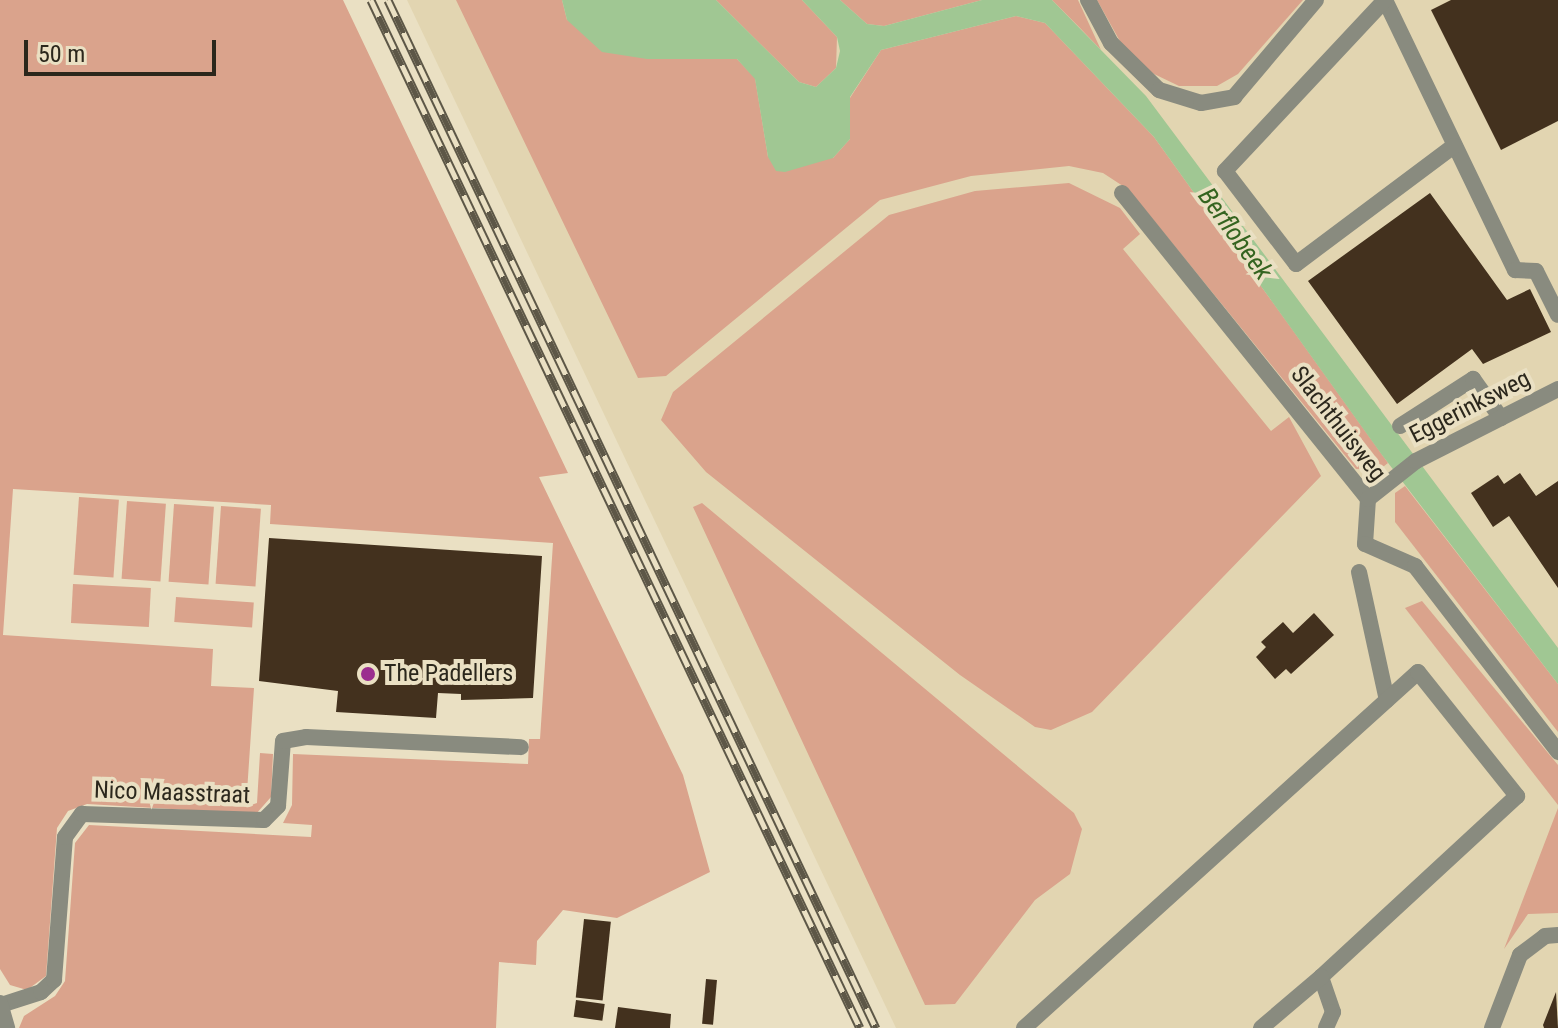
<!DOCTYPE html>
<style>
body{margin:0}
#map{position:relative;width:1558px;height:1028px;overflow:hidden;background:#eae0c3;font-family:"Roboto Condensed",sans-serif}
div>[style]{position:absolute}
.built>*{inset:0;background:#e2d5b1}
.green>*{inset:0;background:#daa38c;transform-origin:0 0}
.water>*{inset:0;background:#a0c793}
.building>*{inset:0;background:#43311e;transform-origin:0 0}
.service>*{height:16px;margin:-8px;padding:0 8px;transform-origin:8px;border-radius:8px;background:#898b7f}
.minor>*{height:16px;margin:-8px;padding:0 8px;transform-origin:8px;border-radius:8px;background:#898b7f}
.rail>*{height:9px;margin-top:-4.5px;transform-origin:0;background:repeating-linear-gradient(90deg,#eae0c3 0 18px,#5d5747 0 36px);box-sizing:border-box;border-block:2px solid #5d5747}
.dots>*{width:22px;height:22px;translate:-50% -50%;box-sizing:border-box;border:4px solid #eae0c3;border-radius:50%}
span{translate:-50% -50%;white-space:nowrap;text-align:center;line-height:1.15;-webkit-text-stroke:8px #eae0c3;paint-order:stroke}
.street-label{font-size:24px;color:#2b271c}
.poi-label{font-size:24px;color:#2b271c}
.left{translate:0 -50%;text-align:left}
.water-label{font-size:26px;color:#346420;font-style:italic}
.scale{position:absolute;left:24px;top:40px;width:192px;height:36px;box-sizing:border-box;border:4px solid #2b271c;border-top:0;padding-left:10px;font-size:24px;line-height:28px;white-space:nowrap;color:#2b271c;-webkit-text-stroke:6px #eae0c3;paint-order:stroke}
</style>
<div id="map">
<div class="built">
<div style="clip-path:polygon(407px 0,1558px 0,1558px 1028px,896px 1028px)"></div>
</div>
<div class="green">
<div style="clip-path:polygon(0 0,343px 0,568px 473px,539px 477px,683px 775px,710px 872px,617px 918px,563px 910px,537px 941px,536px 965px,499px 962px,496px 1028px,19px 1028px,24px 1016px,55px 996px,65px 981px,75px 843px,89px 825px,311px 837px,312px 825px,283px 823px,292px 805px,293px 754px,528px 764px,529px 739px,540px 739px,553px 543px,270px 524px,271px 505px,13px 489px,3px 635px,213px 649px,211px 686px,254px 688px,246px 807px,257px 803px,260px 753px,273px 754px,271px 797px,256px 814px,87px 804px,68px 811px,57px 828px,46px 976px,27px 990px,10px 985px,0 969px)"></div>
<div style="clip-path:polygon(456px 0,562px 0,567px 20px,686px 59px,737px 59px,755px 78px,768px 157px,833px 158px,850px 139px,850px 98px,881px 50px,1016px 16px,1045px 23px,1154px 137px,1388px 463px,1379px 470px,1356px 469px,1129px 190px,1103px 173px,1069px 166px,971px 176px,880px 200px,666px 376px,638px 378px)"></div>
<div style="clip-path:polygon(716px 0,802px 0,837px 37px,836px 68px,816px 87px,799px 82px)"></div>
<div style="clip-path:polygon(840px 0,982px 0,884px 26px,867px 24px)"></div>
<div style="clip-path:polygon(1052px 0,1078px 0,1101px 50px,1080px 28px)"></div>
<div style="clip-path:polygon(1097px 0,1303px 0,1238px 74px,1217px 86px,1179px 86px,1152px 73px,1121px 43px)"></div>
<div style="clip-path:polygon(1069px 183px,1120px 208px,1140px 234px,1123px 249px,1271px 431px,1289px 417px,1321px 476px,1092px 712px,1051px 730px,1035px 727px,960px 675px,706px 472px,661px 420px,673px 392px,889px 215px,975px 191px)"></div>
<div style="clip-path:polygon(1405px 486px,1558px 684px,1558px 732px,1395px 522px,1395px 493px)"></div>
<div style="left:79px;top:497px;width:40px;height:78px;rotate:4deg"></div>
<div style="left:127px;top:501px;width:39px;height:78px;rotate:4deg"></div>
<div style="clip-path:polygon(702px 503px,1074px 813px,1082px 829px,1070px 874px,1035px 900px,955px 1004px,925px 1005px,693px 507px)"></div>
<div style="left:174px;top:504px;width:40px;height:78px;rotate:4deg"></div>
<div style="left:221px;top:506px;width:40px;height:78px;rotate:4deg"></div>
<div style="left:73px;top:584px;width:78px;height:39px;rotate:3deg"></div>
<div style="left:176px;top:597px;width:78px;height:25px;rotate:4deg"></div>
<div style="clip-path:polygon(1422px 601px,1558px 765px,1558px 805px,1405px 608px)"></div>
<div style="clip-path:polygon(1558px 808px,1558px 913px,1528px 914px,1504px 949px)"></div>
</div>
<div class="water">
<div style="clip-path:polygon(562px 0,716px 0,799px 82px,816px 87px,836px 68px,840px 51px,837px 37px,802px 0,840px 0,867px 24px,884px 26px,982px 0,1052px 0,1146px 96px,1558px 648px,1558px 684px,1382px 455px,1154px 137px,1045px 23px,1016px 16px,881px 50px,850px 97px,850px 139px,833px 158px,785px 172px,776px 171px,768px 157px,755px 79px,737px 59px,647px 59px,602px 52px,567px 20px)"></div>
</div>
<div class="building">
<div style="clip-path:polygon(1451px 0,1558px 0,1558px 121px,1501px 150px,1431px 10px)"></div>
<div style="clip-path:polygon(1430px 193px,1507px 300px,1530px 289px,1551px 332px,1483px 364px,1472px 349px,1397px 404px,1308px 281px)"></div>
<div style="clip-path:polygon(1520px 473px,1536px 496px,1558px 481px,1558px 588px,1509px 516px,1493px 527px,1471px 493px,1498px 475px,1504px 484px)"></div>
<div style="clip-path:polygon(269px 538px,542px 556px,533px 698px,461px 700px,461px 694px,438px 693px,436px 718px,336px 712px,338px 691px,259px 681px)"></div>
<div style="clip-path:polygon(1314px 613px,1334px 635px,1291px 674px,1286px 669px,1275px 679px,1256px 657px,1266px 647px,1261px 642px,1283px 622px,1293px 633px)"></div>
<div style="left:584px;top:919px;width:27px;height:79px;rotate:6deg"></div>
<div style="left:706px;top:979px;width:11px;height:45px;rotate:5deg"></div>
<div style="clip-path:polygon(1556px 992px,1558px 1028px,1544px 1028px,1543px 1025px)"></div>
<div style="left:576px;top:1000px;width:29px;height:17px;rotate:8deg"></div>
<div style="clip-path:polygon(618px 1007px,671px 1014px,670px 1028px,615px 1028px)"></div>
</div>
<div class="service">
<div style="left:1088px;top:0;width:49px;rotate:61.9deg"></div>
<div style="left:1111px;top:43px;width:67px;rotate:44.4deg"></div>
<div style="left:1159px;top:90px;width:44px;rotate:17.2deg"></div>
<div style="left:1201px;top:103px;width:34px;rotate:-10deg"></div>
<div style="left:1234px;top:97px;width:127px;rotate:-49.8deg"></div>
<div style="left:1385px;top:0;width:300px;rotate:64.3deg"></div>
<div style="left:1515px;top:270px;width:21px;rotate:3deg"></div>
<div style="left:1536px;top:271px;width:49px;rotate:63.4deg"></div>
<div style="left:1384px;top:1px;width:233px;rotate:133.1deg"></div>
<div style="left:1225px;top:171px;width:117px;rotate:52.6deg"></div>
<div style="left:1296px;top:264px;width:197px;rotate:-36.8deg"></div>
<div style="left:1400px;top:426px;width:87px;rotate:-32.8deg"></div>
<div style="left:1473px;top:379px;width:48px;rotate:54.3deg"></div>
<div style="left:1359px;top:572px;width:131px;rotate:77.7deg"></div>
<div style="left:1px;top:1005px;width:42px;rotate:-18deg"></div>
<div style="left:41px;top:992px;width:18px;rotate:-43deg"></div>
<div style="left:54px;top:980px;width:143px;rotate:-85.6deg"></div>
<div style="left:65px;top:837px;width:29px;rotate:-54deg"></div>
<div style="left:82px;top:814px;width:182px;rotate:1.9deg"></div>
<div style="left:264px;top:820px;width:20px;rotate:-45deg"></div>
<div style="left:278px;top:806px;width:65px;rotate:-85.6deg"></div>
<div style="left:283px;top:741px;width:23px;rotate:-10deg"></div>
<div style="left:306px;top:737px;width:215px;rotate:2.7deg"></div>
<div style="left:1024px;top:1028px;width:531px;rotate:-42.1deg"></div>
<div style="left:1418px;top:672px;width:159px;rotate:51.4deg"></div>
<div style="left:1517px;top:796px;width:267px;rotate:137.3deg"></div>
<div style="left:1321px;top:977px;width:37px;rotate:71deg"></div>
<div style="left:1333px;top:1012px;width:17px;rotate:114deg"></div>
<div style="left:1261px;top:1028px;width:79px;rotate:-40.4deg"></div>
</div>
<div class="minor">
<div style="left:1122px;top:193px;width:393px;rotate:51.2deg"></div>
<div style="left:1368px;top:499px;width:45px;rotate:93.8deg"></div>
<div style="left:1365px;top:544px;width:55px;rotate:23.7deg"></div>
<div style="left:1415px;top:566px;width:235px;rotate:52.4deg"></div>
<div style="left:1368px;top:499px;width:61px;rotate:-38.4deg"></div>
<div style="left:1416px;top:461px;width:159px;rotate:-26.9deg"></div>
<div style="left:0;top:1003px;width:26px;rotate:74deg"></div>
<div style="left:1492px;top:1028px;width:78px;rotate:-69deg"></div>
<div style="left:1520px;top:955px;width:31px;rotate:-37deg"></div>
<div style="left:1545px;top:936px;width:13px;rotate:-4deg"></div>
</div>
<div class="rail">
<div style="left:371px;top:0;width:1138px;rotate:64.56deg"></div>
<div style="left:388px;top:0;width:1138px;rotate:64.61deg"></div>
</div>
<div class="dots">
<div style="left:368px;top:674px;background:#9b2e8f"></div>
</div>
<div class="street-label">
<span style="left:1470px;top:407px;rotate:-27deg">Eggerinksweg</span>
<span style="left:1338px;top:424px;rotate:52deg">Slachthuisweg</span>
<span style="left:172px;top:793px;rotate:2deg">Nico Maasstraat</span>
</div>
<div class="poi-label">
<span class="left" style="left:384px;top:674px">The Padellers</span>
</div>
<div class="water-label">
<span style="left:1235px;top:234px;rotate:54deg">Berflobeek</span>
</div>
<div class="scale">50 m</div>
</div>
